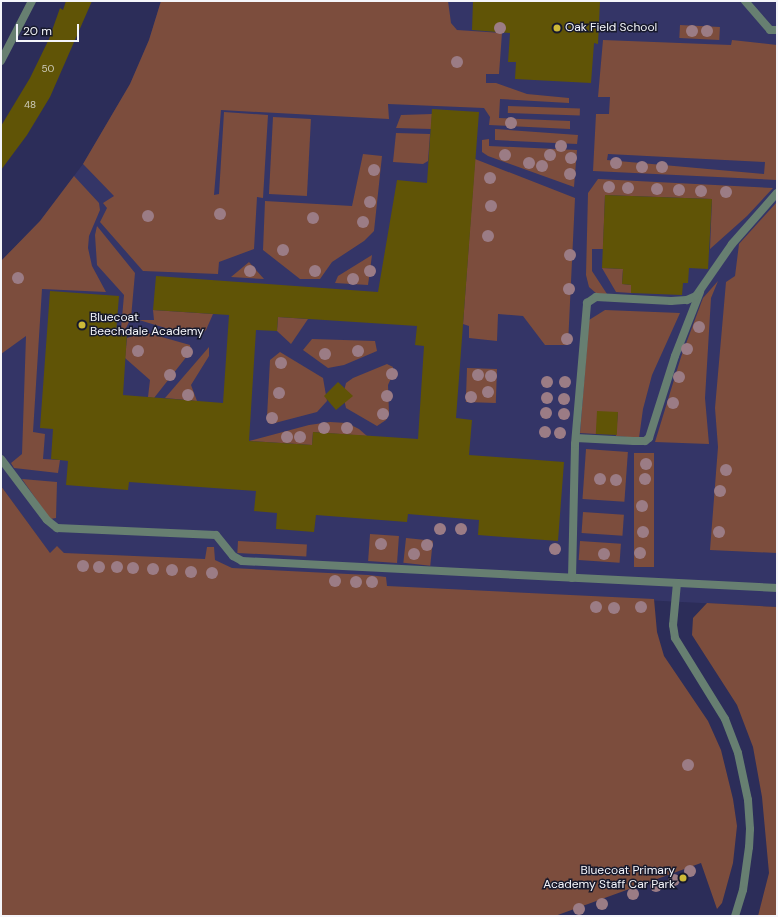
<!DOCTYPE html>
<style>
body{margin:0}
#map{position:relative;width:778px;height:917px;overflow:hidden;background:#2c2d59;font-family:"DM Sans",sans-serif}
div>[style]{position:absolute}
.built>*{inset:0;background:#343567}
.green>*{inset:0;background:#7c4d3d;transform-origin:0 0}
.building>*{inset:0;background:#605406;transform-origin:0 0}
.lane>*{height:8px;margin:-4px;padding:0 4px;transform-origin:4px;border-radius:4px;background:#677f71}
.street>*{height:8px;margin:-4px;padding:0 4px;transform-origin:4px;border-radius:4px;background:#677f71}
.trees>*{width:12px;height:12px;margin:-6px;border-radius:50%;background:#9b7c85}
.dots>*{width:11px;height:11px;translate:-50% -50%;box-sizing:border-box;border:2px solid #17192c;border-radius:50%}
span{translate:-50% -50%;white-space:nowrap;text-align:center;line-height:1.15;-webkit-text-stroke:3px #17192c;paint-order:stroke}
.number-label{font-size:10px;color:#cfcdbd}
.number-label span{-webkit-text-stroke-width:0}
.poi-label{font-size:12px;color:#f4f5fa}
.left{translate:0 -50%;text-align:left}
.right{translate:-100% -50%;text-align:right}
.frame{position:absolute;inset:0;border:2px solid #f4f5fa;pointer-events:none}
.scale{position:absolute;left:16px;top:24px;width:63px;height:18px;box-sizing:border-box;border:2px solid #f4f5fa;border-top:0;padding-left:5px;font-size:12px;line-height:14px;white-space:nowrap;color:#f4f5fa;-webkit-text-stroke:3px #17192c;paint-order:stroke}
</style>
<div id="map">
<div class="built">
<div style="clip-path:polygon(161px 1px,777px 1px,777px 607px,62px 570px,1px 486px,1px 261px,40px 221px,83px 164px,130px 84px,149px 40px)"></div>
</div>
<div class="green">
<div style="clip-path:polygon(161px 1px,448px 1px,451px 23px,457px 30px,502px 33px,499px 74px,486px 74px,486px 83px,496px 83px,527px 94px,569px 98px,569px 103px,500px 99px,499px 118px,570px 121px,570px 129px,489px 125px,490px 117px,484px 108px,388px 104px,389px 119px,221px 110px,214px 195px,219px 194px,224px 112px,268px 115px,263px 198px,257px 197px,254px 249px,219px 262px,218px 274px,143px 271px,100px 222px,107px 208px,103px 203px,114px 196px,83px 164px,130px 84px,149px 40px)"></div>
<div style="left:680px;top:25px;width:40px;height:13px;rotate:3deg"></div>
<div style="clip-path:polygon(evenodd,603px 40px,731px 45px,732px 40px,777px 45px,777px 180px,593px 171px,596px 114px,609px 114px,610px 97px,598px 97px,603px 40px,608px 154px,765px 162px,764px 174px,607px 160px,608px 154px)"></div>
<div style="left:508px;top:106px;width:72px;height:7px;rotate:2deg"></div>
<div style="clip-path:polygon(432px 114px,431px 129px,396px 128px,401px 115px)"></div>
<div style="left:273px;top:117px;width:38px;height:77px;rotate:3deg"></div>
<div style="clip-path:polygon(495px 129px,578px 135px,577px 144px,495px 140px)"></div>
<div style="clip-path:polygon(396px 133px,430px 134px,428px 161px,423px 164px,393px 162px)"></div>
<div style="clip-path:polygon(489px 139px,489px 146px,577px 150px,574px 187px,488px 156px,482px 152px,482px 140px)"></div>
<div style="clip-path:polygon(363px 154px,382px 156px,374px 231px,364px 241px,332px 262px,320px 279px,300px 279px,263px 250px,265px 201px,352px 206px)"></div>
<div style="clip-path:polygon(475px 159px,575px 198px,568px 345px,545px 345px,523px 316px,498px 314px,497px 341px,469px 338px,469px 326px,463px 324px)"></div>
<div style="clip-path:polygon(74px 176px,99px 203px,100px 210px,89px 236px,88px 248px,92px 266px,106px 292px,42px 289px,33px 432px,45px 434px,43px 459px,60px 460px,58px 473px,14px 468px,11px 463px,22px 454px,26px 336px,1px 354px,1px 261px,40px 221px)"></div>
<div style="clip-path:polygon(598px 179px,773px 188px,747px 216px,710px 249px,712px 199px,605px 195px,603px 249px,592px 249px,592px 271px,607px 294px,597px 294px,589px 287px,586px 275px,588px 193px)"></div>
<div style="clip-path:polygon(777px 202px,777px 553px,710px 550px,718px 447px,715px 408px,726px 282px,735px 276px,739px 244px)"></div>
<div style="clip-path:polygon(97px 226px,135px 273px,131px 318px,125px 330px,121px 329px,124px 295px,97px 265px,95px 235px)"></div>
<div style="clip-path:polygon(372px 255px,368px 285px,335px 283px,338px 276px)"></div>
<div style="clip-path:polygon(249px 262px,264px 279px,231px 277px)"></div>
<div style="clip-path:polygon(602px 268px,623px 269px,622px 284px,631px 285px,631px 293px,616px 292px)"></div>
<div style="clip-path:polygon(718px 281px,711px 298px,705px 398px,709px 444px,655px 442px,681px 357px,703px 298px)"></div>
<div style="clip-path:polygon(153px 310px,213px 314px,206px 330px,200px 335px,192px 336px,139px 320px,154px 320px)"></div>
<div style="clip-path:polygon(605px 310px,680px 313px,652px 375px,643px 409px,639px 438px,616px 436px,618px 412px,596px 434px,580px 433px,589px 320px)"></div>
<div style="clip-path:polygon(278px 317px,308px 319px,291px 344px,277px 331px)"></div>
<div style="clip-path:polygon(144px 332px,190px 345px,191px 351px,154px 398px,148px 397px,150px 380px,125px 358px,127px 338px)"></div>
<div style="clip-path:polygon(312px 339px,375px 341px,377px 351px,344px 365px,328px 368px,303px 350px)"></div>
<div style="clip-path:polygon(209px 347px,209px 356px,191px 385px,197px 401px,165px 398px)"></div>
<div style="clip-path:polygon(280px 352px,323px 378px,327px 401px,317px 412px,271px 424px,268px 423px,267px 417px,270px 360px)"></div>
<div style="clip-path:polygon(387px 364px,393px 367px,393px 374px,388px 385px,389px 413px,386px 420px,377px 426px,346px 408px,343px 395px,346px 383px,353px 378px)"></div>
<div style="left:467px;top:368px;width:30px;height:34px;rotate:2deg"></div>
<div style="clip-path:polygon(330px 422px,347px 423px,359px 429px,367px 436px,313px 432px,312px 445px,249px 441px,309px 425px)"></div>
<div style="left:586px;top:449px;width:42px;height:50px;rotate:4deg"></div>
<div style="left:634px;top:453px;width:20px;height:114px"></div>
<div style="clip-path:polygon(22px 479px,57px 482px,56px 518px,50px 519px)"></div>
<div style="clip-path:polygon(1px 486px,50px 553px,57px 546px,64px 553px,205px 559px,207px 547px,214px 547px,215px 560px,232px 568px,368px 575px,386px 577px,387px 586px,654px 599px,657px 632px,664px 656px,708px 721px,721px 750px,733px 799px,737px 826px,733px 863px,722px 903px,717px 909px,701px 863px,555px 916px,1px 916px)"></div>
<div style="left:583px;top:512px;width:41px;height:21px;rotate:4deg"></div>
<div style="left:370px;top:534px;width:29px;height:27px;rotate:4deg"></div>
<div style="left:406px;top:538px;width:27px;height:25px;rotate:6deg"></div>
<div style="left:238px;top:541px;width:69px;height:12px;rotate:3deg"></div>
<div style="left:580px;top:541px;width:41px;height:19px;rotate:4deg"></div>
<div style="clip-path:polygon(707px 603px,777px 607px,777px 916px,758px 916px,769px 873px,762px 797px,753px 747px,737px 705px,692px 635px,693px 618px)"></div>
</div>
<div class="building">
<div style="clip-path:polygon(66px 1px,92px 1px,50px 97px,27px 135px,1px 170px,1px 126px,30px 78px,49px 39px,60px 8px,63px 10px)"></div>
<div style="clip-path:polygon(473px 1px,600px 1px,598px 44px,594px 43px,591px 83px,515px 79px,516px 62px,508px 62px,510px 33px,472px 30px)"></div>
<div style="clip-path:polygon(evenodd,432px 109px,479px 112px,456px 418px,472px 420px,469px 455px,564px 462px,558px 541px,478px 535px,479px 520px,408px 514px,407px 522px,316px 515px,314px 532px,276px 529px,277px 513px,254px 511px,256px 491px,129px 482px,128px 490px,66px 485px,68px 461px,51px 459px,53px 429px,40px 428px,50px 291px,119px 296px,116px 333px,127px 334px,123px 395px,223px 403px,229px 315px,153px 310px,156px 276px,378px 292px,397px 180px,427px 183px,432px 109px,278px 317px,417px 326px,415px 345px,424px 346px,418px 439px,313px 432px,312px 445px,249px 441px,256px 330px,277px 331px,278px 317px)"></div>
<div style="clip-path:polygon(605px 195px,712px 199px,708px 269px,689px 268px,688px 283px,683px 283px,682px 295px,631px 293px,631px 285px,622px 284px,623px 269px,602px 268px)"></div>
<div style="clip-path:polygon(338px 382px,353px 396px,336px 410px,324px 396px)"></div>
<div style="left:597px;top:411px;width:21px;height:23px;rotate:3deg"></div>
</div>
<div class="lane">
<div style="left:745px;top:1px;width:38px;rotate:49deg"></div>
<div style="left:770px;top:30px;width:7px"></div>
<div style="left:576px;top:438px;width:58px;rotate:3deg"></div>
<div style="left:634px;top:441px;width:11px"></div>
<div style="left:645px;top:441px;width:5px;rotate:-37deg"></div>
<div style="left:649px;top:438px;width:86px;rotate:-72.4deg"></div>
<div style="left:675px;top:356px;width:69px;rotate:-68.7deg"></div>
<div style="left:1px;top:459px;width:76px;rotate:53deg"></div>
<div style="left:47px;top:520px;width:13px;rotate:39deg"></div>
<div style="left:57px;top:528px;width:159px;rotate:2.5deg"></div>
<div style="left:216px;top:535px;width:27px;rotate:51deg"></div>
<div style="left:233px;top:556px;width:10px;rotate:29deg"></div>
<div style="left:242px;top:561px;width:536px;rotate:2.89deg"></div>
<div style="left:572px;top:578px;width:134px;rotate:-88.7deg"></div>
<div style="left:575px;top:444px;width:142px;rotate:-85.1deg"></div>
<div style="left:587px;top:303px;width:11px;rotate:-34deg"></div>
<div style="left:596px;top:297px;width:75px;rotate:3.1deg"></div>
<div style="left:671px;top:301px;width:16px;rotate:-4deg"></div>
<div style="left:687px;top:300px;width:10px;rotate:-24deg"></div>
<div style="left:696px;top:296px;width:63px;rotate:-55.3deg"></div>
<div style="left:732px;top:244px;width:68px;rotate:-48.6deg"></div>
<div style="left:677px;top:583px;width:42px;rotate:95.4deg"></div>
<div style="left:673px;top:625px;width:13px;rotate:81deg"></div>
<div style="left:675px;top:638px;width:95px;rotate:58.3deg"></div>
<div style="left:725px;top:719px;width:36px;rotate:69deg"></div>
<div style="left:738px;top:753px;width:48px;rotate:78deg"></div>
<div style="left:748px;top:800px;width:29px;rotate:86deg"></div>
<div style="left:750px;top:829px;width:18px;rotate:93deg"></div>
<div style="left:749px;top:847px;width:43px;rotate:97.9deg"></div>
<div style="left:743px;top:890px;width:27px;rotate:107deg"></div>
</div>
<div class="street">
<div style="left:1px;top:61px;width:68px;rotate:-62.7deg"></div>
</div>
<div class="trees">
<div style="left:500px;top:28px"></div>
<div style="left:692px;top:31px"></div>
<div style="left:707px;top:31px"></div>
<div style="left:457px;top:62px"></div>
<div style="left:511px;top:123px"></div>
<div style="left:561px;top:146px"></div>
<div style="left:505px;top:155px"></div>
<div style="left:550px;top:155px"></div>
<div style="left:571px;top:158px"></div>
<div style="left:529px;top:163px"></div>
<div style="left:616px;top:163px"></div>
<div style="left:542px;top:166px"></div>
<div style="left:642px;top:167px"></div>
<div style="left:662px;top:167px"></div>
<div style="left:374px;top:170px"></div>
<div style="left:570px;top:174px"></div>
<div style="left:490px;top:178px"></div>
<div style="left:609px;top:187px"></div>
<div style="left:628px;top:188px"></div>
<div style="left:657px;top:189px"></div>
<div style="left:679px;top:190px"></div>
<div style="left:701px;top:191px"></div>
<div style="left:726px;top:192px"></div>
<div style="left:370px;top:202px"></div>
<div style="left:491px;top:206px"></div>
<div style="left:220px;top:214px"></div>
<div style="left:148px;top:216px"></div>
<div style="left:313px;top:218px"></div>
<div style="left:363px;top:222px"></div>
<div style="left:488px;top:236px"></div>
<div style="left:283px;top:250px"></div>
<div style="left:570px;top:255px"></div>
<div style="left:250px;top:271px"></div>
<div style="left:315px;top:271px"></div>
<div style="left:370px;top:271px"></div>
<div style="left:18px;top:278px"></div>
<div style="left:353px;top:279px"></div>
<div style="left:569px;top:289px"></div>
<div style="left:699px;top:327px"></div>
<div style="left:567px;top:339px"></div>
<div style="left:687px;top:349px"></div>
<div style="left:138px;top:351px"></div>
<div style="left:358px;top:351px"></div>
<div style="left:187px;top:352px"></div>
<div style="left:325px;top:354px"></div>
<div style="left:281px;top:363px"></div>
<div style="left:392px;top:374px"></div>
<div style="left:170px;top:375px"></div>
<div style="left:478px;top:375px"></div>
<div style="left:491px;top:376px"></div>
<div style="left:679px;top:377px"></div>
<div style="left:547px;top:382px"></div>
<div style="left:565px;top:382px"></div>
<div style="left:488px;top:392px"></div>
<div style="left:279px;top:393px"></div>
<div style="left:188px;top:395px"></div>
<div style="left:387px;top:396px"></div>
<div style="left:471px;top:397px"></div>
<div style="left:547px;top:398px"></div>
<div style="left:564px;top:399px"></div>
<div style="left:673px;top:403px"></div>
<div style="left:546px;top:413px"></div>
<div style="left:383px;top:414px"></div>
<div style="left:564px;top:414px"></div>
<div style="left:272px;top:418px"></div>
<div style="left:324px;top:428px"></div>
<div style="left:347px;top:428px"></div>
<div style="left:545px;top:432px"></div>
<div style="left:560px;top:433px"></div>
<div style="left:287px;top:437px"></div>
<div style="left:300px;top:437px"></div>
<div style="left:646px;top:464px"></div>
<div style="left:726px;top:470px"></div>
<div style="left:600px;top:479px"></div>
<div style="left:645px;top:479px"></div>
<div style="left:616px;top:480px"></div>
<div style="left:720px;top:491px"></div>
<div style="left:642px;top:506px"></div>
<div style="left:440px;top:529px"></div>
<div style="left:461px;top:529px"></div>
<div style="left:643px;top:532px"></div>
<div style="left:719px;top:532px"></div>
<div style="left:381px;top:544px"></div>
<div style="left:427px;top:545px"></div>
<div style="left:555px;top:549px"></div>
<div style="left:640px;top:553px"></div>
<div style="left:414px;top:554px"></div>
<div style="left:604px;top:554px"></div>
<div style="left:83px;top:566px"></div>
<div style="left:99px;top:567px"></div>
<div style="left:117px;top:567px"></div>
<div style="left:133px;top:568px"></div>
<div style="left:153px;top:569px"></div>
<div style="left:172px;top:570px"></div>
<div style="left:191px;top:572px"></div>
<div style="left:212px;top:573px"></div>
<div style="left:335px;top:581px"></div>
<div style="left:356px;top:582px"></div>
<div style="left:372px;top:582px"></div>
<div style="left:596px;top:607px"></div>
<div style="left:641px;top:607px"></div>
<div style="left:614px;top:608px"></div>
<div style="left:688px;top:765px"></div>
<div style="left:690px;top:871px"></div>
<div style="left:674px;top:880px"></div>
<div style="left:656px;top:886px"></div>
<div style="left:633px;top:894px"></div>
<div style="left:602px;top:904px"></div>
<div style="left:579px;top:909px"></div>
</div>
<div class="dots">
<div style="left:557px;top:28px;background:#cdb938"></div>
<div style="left:82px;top:325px;background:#cdb938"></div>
<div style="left:683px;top:878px;background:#cdb938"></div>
</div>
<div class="number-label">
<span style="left:48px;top:69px">50</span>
<span style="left:30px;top:105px">48</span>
</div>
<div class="poi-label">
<span class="left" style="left:565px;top:28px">Oak Field School</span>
<span class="left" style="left:90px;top:325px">Bluecoat<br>Beechdale Academy</span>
<span class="right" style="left:675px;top:878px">Bluecoat Primary<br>Academy Staff Car Park</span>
</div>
<div class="frame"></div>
<div class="scale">20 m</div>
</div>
